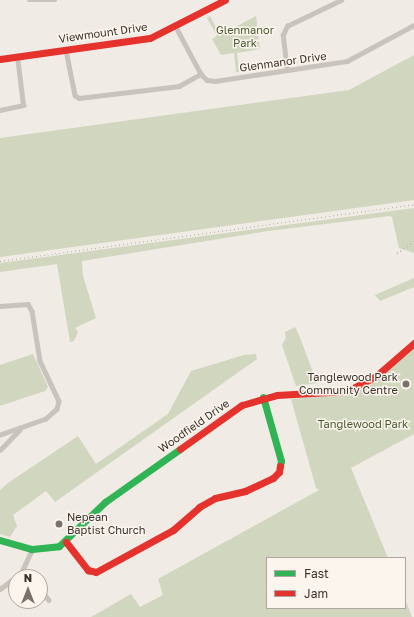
<!DOCTYPE html>
<style>
body{margin:0}
#map{position:relative;width:414px;height:617px;overflow:hidden;background:#f0ebe5;font-family:"Golos Text",sans-serif}
div>[style]{position:absolute}
.green>*{inset:0;background:#d1d6bf}
.street>*{height:4.5px;margin:-2.25px;padding:0 2.25px;transform-origin:2.25px;border-radius:2.25px;background:#c9c3be}
.fast>*{height:7px;margin:-3.5px;padding:0 3.5px;transform-origin:3.5px;border-radius:3.5px;background:#30b455}
.jam>*{height:7px;margin:-3.5px;padding:0 3.5px;transform-origin:3.5px;border-radius:3.5px;background:#e5322d}
.rail>*{height:1px;margin-top:-0.5px;transform-origin:0;background:repeating-linear-gradient(90deg,#b1aca8 0 1px,transparent 0 4px)}
.dots>*{width:11px;height:11px;translate:-50% -50%;box-sizing:border-box;border:2px solid #fbf5ee;border-radius:50%}
span{translate:-50% -50%;white-space:nowrap;text-align:center;line-height:1.15;-webkit-text-stroke:3px #fbf5ee;paint-order:stroke}
.park-label{font-size:11px;color:#4a5a2e}
.street-label{font-size:11px;color:#3b302b}
.poi-label{font-size:11px;color:#3b302b}
.right{translate:-100% -50%;text-align:right}
.left{translate:0 -50%;text-align:left}
.legend{position:absolute;left:266px;top:557px;width:140px;height:52px;box-sizing:border-box;background:#fbf5ee;border:1px solid #aea6a0;margin:0;padding:5px 7px;list-style:none;font-size:12px;color:#3b302b}
.legend li{display:flex;align-items:center;gap:8px;height:20px}
.legend b{width:20px;border:1px solid #aea6a0}
.north{position:absolute;left:8px;top:569px;width:40px;height:40px;box-sizing:border-box;background:#fbf5ee;border:1px solid #aea6a0;border-radius:50%;rotate:0deg;font-size:11px;font-weight:700;line-height:16px;text-align:center;color:#3b302b}
.north::after{content:'';display:block;margin:auto;width:14px;height:18px;background:#7a716c;clip-path:polygon(50% 0,100% 100%,50% 72%,0 100%)}
</style>
<div id="map">
<div class="green">
<div style="clip-path:polygon(210px 16px,220px 35px,256px 16px,260px 49px,237px 53px,239px 72px,236px 72px,234px 53px,221px 55px,212px 39px,217px 36px,207px 18px)"></div>
<div style="clip-path:polygon(414px 55px,414px 200px,0 257px,0 138px,349px 90px)"></div>
<div style="clip-path:polygon(414px 208px,414px 253px,399px 248px,392px 217px,390px 216px,268px 231px,82px 261px,83px 276px,96px 318px,75px 328px,78px 332px,74px 341px,70px 342px,57px 264px,0 272px,0 263px)"></div>
<div style="clip-path:polygon(414px 278px,414px 287px,380px 301px,375px 295px)"></div>
<div style="clip-path:polygon(295px 327px,299px 335px,317px 383px,296px 386px,282px 345px,286px 338px,285px 332px)"></div>
<div style="clip-path:polygon(414px 348px,414px 434px,351px 468px,388px 558px,267px 558px,267px 608px,405px 608px,405px 599px,412px 617px,91px 617px,131px 594px,140px 607px,163px 595px,158px 579px,319px 490px,316px 488px,291px 399px,352px 393px,369px 386px)"></div>
<div style="clip-path:polygon(33px 354px,48px 387px,45px 391px,0 406px,0 365px)"></div>
<div style="clip-path:polygon(256px 354px,257px 359px,55px 502px,46px 491px,13px 515px,17px 526px,10px 537px,0 534px,0 490px,8px 483px,78px 436px,96px 464px,168px 414px,191px 371px,244px 355px)"></div>
</div>
<div class="street">
<div style="left:29px;top:0;width:26px"></div>
<div style="left:176px;top:27px;width:53px;rotate:62deg"></div>
<div style="left:201px;top:74px;width:8px;rotate:45deg"></div>
<div style="left:207px;top:80px;width:8px;rotate:7deg"></div>
<div style="left:215px;top:81px;width:134px;rotate:-8.6deg"></div>
<div style="left:347px;top:61px;width:76px;rotate:-28.2deg"></div>
<div style="left:66px;top:50px;width:46px;rotate:78.7deg"></div>
<div style="left:75px;top:95px;width:5px;rotate:37deg"></div>
<div style="left:79px;top:98px;width:101px;rotate:-6.8deg"></div>
<div style="left:179px;top:86px;width:25px;rotate:-29deg"></div>
<div style="left:287px;top:70px;width:35px;rotate:-97deg"></div>
<div style="left:283px;top:35px;width:10px;rotate:-66deg"></div>
<div style="left:287px;top:26px;width:60px;rotate:-25.7deg"></div>
<div style="left:0;top:110px;width:24px;rotate:-12deg"></div>
<div style="left:23px;top:105px;width:49px;rotate:-97deg"></div>
<div style="left:0;top:306px;width:28px;rotate:-4deg"></div>
<div style="left:28px;top:304px;width:8px;rotate:60deg"></div>
<div style="left:32px;top:311px;width:51px;rotate:80.9deg"></div>
<div style="left:40px;top:361px;width:44px;rotate:64.6deg"></div>
<div style="left:59px;top:401px;width:8px;rotate:104deg"></div>
<div style="left:57px;top:409px;width:15px;rotate:138deg"></div>
<div style="left:46px;top:419px;width:49px;rotate:160.8deg"></div>
<div style="left:0;top:450px;width:28px;rotate:-46deg"></div>
<div style="left:17px;top:577px;width:6px;rotate:-45deg"></div>
<div style="left:21px;top:573px;width:26px;rotate:-65deg"></div>
<div style="left:0;top:589px;width:20px;rotate:-37deg"></div>
<div style="left:40px;top:589px;width:14px;rotate:51deg"></div>
</div>
<div class="fast">
<div style="left:263px;top:397px;width:66px;rotate:74.3deg"></div>
<div style="left:281px;top:461px;width:5px;rotate:101deg"></div>
<div style="left:0;top:540px;width:33px;rotate:16deg"></div>
<div style="left:32px;top:549px;width:27px;rotate:-6deg"></div>
<div style="left:59px;top:546px;width:64px;rotate:-43.7deg"></div>
<div style="left:105px;top:502px;width:92px;rotate:-35.2deg"></div>
</div>
<div class="jam">
<div style="left:0;top:59px;width:151px;rotate:-8deg"></div>
<div style="left:150px;top:38px;width:84px;rotate:-26.9deg"></div>
<div style="left:180px;top:449px;width:76px;rotate:-35.4deg"></div>
<div style="left:242px;top:405px;width:36px;rotate:-16deg"></div>
<div style="left:277px;top:395px;width:70px;rotate:-3.3deg"></div>
<div style="left:347px;top:391px;width:31px;rotate:-27deg"></div>
<div style="left:375px;top:377px;width:52px;rotate:-41.1deg"></div>
<div style="left:66px;top:542px;width:36px;rotate:52deg"></div>
<div style="left:88px;top:570px;width:8px;rotate:14deg"></div>
<div style="left:96px;top:572px;width:88px;rotate:-28.6deg"></div>
<div style="left:173px;top:530px;width:35px;rotate:-41deg"></div>
<div style="left:199px;top:507px;width:18px;rotate:-29deg"></div>
<div style="left:215px;top:498px;width:31px;rotate:-13deg"></div>
<div style="left:245px;top:491px;width:31px;rotate:-25deg"></div>
<div style="left:273px;top:478px;width:8px;rotate:-45deg"></div>
<div style="left:279px;top:472px;width:6px;rotate:-81deg"></div>
</div>
<div class="rail">
<div style="left:397px;top:253px;width:21px;rotate:-35deg"></div>
<div style="left:0;top:261px;width:418px;rotate:-7.8deg"></div>
</div>
<div class="dots">
<div style="left:406px;top:384px;background:#7a716c"></div>
<div style="left:59px;top:524px;background:#7a716c"></div>
</div>
<div class="park-label">
<span style="left:245px;top:37px">Glenmanor<br>Park</span>
<span style="left:363px;top:424px">Tanglewood Park</span>
</div>
<div class="street-label">
<span style="left:103px;top:33px;rotate:-8deg">Viewmount Drive</span>
<span style="left:283px;top:62px;rotate:-8deg">Glenmanor Drive</span>
<span style="left:194px;top:426px;rotate:-35deg">Woodfield Drive</span>
</div>
<div class="poi-label">
<span class="right" style="left:398px;top:384px">Tanglewood Park<br>Community Centre</span>
<span class="left" style="left:67px;top:524px">Nepean<br>Baptist Church</span>
</div>
<ul class="legend">
<li><b style="height:5px;background:#30b455"></b>Fast</li>
<li><b style="height:5px;background:#e5322d"></b>Jam</li>
</ul>
<div class="north">N</div>
</div>
